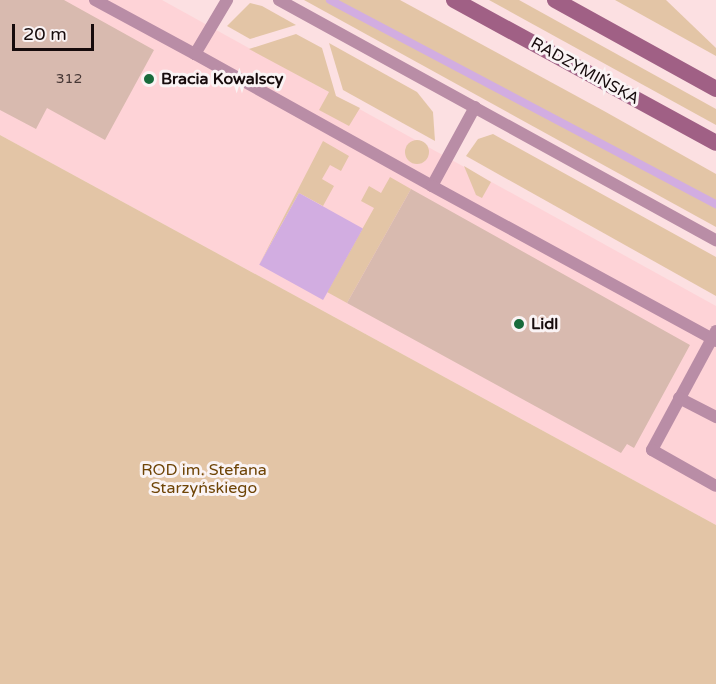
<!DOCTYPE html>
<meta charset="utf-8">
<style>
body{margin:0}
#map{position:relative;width:716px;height:684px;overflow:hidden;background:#fce0e2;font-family:"Varela Round",sans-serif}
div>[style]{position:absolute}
.built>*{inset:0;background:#fed3d7}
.green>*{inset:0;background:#e3c5a6}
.round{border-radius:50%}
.water>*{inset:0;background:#d2ade1;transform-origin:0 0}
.stream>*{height:8px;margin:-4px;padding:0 4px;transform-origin:4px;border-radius:4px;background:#d2ade1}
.building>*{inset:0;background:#d8baaf}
.service>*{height:12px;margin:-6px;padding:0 6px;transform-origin:6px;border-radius:6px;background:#b98da6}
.secondary>*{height:16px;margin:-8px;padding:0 8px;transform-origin:8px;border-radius:8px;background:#a06085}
.dots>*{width:16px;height:16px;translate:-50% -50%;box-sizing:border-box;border:3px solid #faf3f4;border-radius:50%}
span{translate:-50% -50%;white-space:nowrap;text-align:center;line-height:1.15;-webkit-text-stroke:6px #faf3f4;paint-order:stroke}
.number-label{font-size:14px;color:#463735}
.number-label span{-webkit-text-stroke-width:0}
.street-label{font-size:16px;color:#160b0c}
.poi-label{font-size:16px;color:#160b0c;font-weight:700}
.left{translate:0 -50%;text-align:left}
.park-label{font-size:16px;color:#6e4406}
.scale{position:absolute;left:12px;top:24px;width:82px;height:27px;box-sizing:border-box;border:3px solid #160b0c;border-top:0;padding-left:8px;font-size:18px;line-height:21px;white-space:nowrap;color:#160b0c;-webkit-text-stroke:4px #faf3f4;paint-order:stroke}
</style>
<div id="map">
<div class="built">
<div style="clip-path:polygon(0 0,162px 0,716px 306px,716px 525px,0 135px)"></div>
</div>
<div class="green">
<div style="clip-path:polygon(304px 0,400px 0,604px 111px,716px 174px,716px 227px)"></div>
<div style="clip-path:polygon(489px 0,519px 0,716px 109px,716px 125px)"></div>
<div style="clip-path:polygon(615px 0,666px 0,716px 48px,716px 56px)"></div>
<div style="clip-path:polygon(250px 3px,262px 6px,296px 25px,250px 39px,227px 26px)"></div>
<div style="clip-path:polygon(296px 34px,322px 48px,336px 96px,360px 108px,349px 126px,319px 110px,329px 92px,249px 49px)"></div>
<div style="clip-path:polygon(329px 43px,417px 92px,433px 112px,435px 141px,343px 90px)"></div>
<div style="clip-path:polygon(493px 134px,716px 257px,716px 296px,466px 156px,478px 139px)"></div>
<div style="clip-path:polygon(0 135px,716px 525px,716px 684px,0 684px)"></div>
<div class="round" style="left:405px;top:140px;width:24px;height:24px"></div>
<div style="clip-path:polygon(323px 141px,349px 156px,341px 171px,330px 165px,322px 179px,334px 186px,323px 206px,299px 193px,259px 265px)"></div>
<div style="clip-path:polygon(464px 166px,491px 182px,482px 198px,476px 195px)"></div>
<div style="clip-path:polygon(390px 177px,411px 189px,347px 303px,327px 292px,374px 208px,361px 201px,369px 186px,381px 193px)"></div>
</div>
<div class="water">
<div style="left:299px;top:193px;width:73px;height:82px;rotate:29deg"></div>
</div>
<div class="stream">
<div style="left:330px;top:0;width:437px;rotate:27.9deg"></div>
</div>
<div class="building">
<div style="clip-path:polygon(0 0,64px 0,154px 50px,105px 140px,47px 108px,36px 129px,0 110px)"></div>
<div style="clip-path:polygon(411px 189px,690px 345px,634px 448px,627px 444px,621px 453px,347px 303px)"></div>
</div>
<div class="service">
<div style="left:95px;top:0;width:114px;rotate:28.4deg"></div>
<div style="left:195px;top:54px;width:63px;rotate:-59.3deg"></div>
<div style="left:279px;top:0;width:499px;rotate:28.8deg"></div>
<div style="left:195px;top:54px;width:271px;rotate:29.1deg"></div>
<div style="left:475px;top:107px;width:90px;rotate:118.6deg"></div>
<div style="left:432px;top:186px;width:324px;rotate:28.6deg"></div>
<div style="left:716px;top:331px;width:135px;rotate:118.3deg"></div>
<div style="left:652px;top:450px;width:73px;rotate:29.4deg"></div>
<div style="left:679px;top:398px;width:42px;rotate:27.2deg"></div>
</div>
<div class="secondary">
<div style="left:454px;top:0;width:298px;rotate:28.6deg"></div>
<div style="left:555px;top:0;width:184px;rotate:28.9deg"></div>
</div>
<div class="dots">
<div style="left:149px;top:79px;background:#186b3c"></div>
<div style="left:519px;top:324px;background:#186b3c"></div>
</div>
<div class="number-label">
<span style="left:69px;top:79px">312</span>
</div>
<div class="street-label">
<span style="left:585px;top:71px;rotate:29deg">RADZYMIŃSKA</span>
</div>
<div class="poi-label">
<span class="left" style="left:161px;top:79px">Bracia Kowalscy</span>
<span class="left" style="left:531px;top:324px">Lidl</span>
</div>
<div class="park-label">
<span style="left:204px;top:479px">ROD im. Stefana<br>Starzyńskiego</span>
</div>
<div class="scale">20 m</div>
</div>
